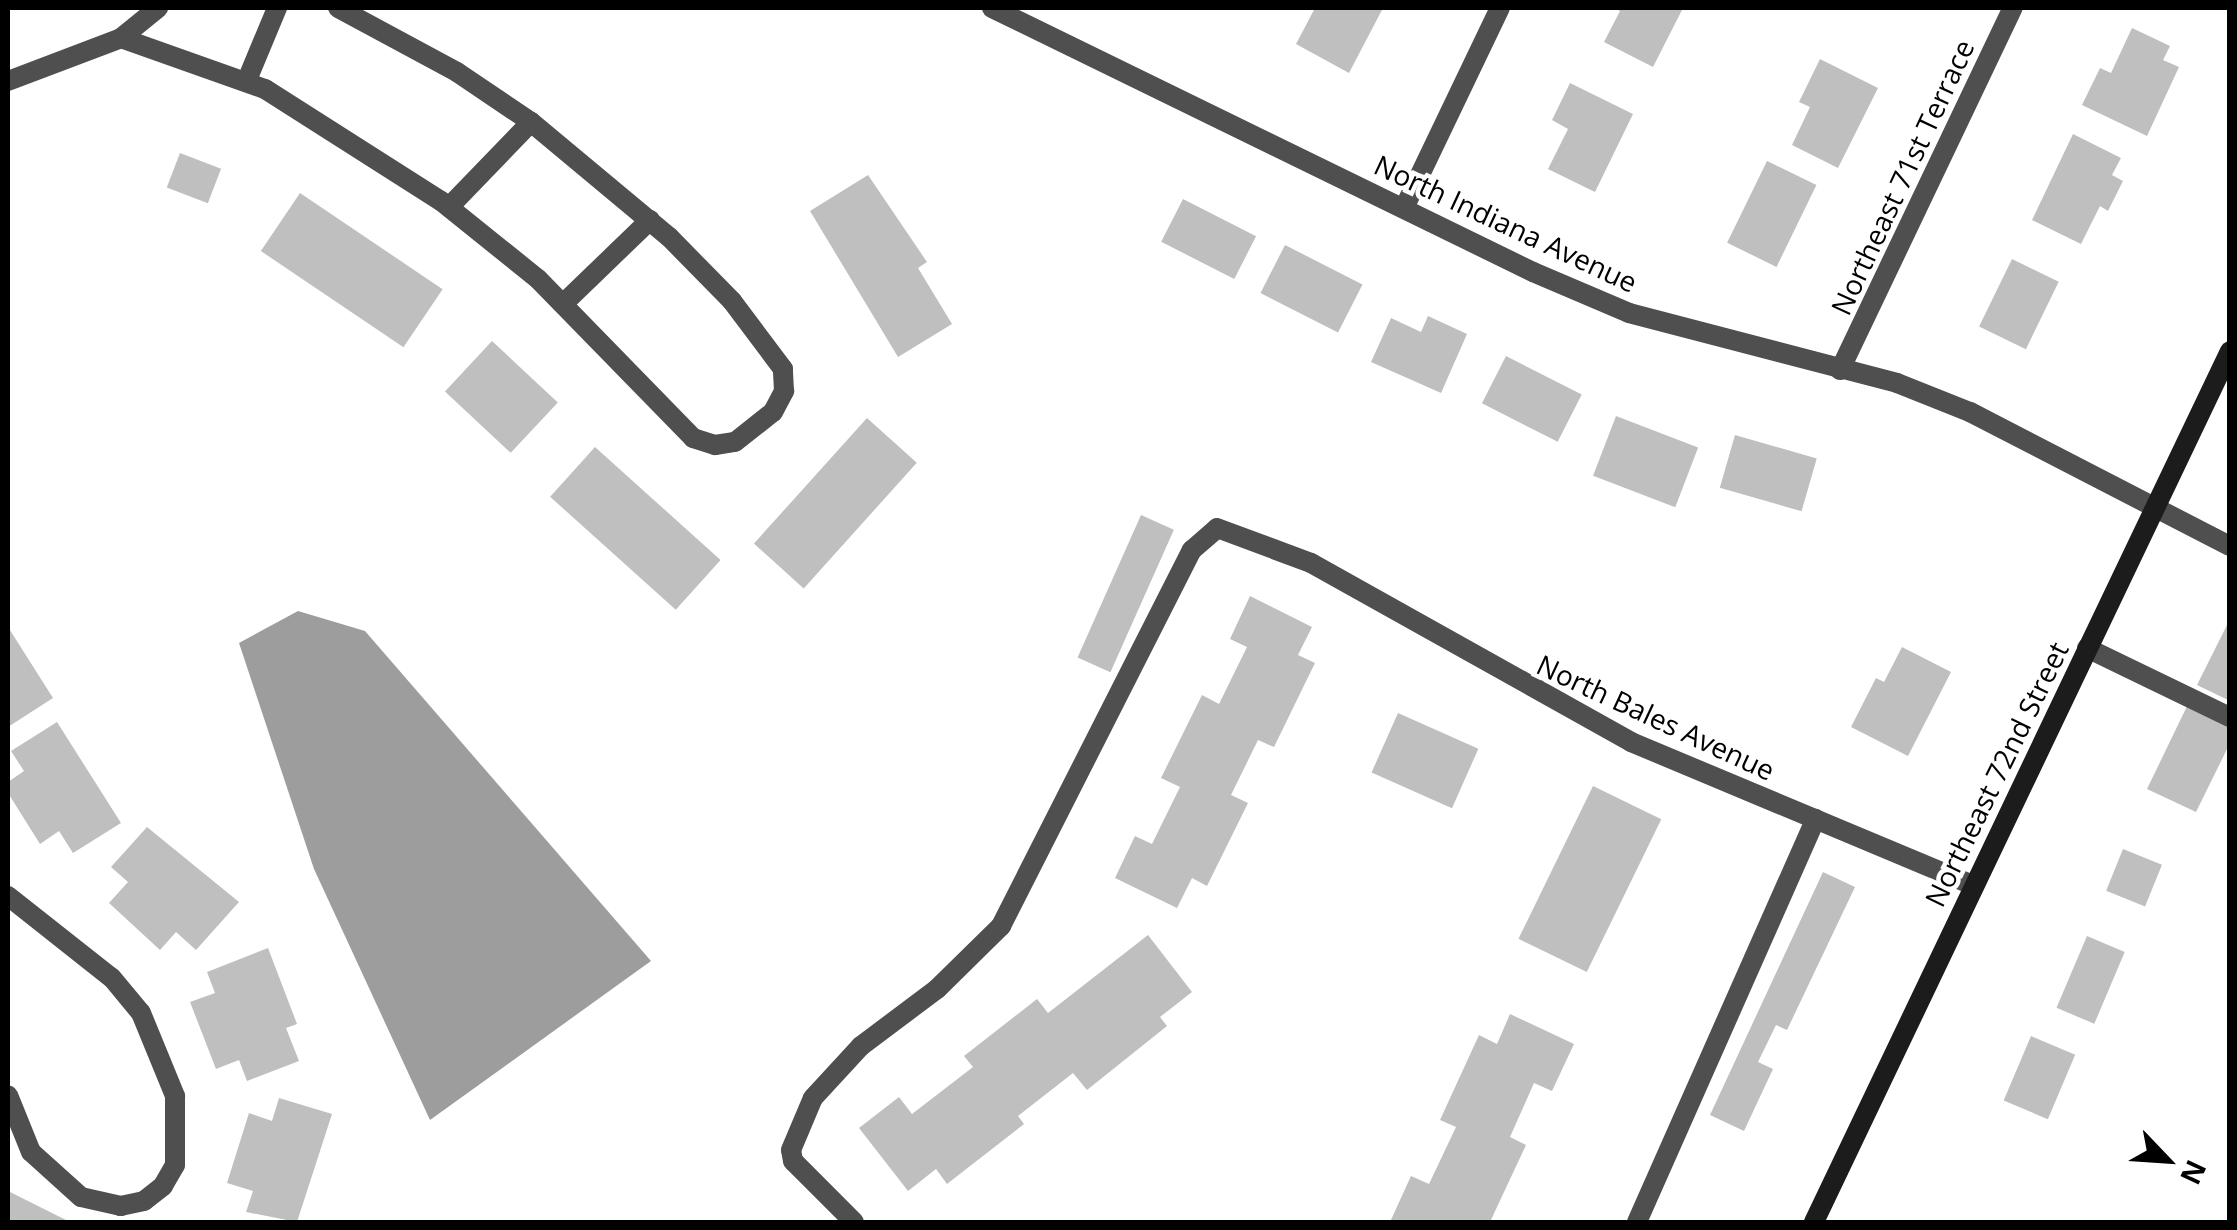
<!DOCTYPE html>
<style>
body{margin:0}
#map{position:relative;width:2237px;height:1230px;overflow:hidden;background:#fff;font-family:"Open Sans",sans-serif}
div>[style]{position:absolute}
.water>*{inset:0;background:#9d9d9d}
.building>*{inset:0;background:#bfbfbf;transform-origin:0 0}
.service>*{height:20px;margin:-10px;padding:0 10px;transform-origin:10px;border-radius:10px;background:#4f4f4f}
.minor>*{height:20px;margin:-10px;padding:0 10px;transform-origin:10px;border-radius:10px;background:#4f4f4f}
.secondary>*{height:20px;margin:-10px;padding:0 10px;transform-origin:10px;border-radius:10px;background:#1c1c1c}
span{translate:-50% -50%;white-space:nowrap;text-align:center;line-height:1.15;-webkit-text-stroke:9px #fff;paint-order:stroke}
.street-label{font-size:28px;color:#000}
.frame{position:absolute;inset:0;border:10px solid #000;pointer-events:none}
.north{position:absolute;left:2117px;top:1110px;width:100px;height:100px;-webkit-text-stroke:8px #fff;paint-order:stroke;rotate:115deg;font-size:28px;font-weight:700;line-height:40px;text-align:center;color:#000}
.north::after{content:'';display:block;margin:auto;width:35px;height:45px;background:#000;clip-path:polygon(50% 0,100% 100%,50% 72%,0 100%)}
</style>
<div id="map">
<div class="water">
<div style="clip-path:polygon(298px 611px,365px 631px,651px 961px,430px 1120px,314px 869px,239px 643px)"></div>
</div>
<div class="building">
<div style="clip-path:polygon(1315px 8px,1383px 8px,1349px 73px,1296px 44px)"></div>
<div style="clip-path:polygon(1614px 8px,1683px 8px,1653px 67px,1604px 42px,1620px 11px)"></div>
<div style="clip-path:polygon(2132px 28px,2170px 46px,2163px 60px,2179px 67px,2147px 136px,2082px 105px,2100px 68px,2111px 73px)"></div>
<div style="clip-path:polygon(1820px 59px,1878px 88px,1838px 168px,1792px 145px,1810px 107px,1799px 102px)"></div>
<div style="clip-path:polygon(1570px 83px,1633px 114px,1595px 192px,1548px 169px,1568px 129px,1552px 120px)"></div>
<div style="clip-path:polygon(2073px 134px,2121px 158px,2112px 175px,2123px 181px,2108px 211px,2100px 206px,2081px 244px,2032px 220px)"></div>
<div style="left:180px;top:153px;width:44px;height:37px;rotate:21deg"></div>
<div style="left:1767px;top:161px;width:55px;height:91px;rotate:26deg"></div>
<div style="clip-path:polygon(868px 175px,927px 262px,918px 268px,952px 324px,898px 357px,810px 211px)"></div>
<div style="left:300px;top:193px;width:172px;height:70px;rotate:34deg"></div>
<div style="left:1183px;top:199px;width:82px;height:48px;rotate:27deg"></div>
<div style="left:1285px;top:245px;width:87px;height:54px;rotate:27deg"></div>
<div style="left:2012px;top:259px;width:52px;height:75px;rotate:26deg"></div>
<div style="clip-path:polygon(1428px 316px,1467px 334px,1441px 393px,1371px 362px,1391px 318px,1421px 332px)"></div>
<div style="left:492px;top:341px;width:90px;height:69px;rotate:43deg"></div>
<div style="left:1506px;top:356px;width:85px;height:53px;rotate:27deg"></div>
<div style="left:1616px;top:416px;width:88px;height:64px;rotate:21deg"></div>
<div style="left:867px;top:418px;width:67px;height:169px;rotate:42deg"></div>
<div style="left:1735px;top:435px;width:85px;height:55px;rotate:16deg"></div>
<div style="left:595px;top:447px;width:169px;height:67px;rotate:42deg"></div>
<div style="left:1141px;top:515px;width:36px;height:156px;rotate:24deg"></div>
<div style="clip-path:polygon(1250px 596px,1312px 627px,1298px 655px,1315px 663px,1274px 747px,1258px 740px,1231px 795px,1248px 803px,1207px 886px,1192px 878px,1177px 908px,1115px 878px,1135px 836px,1152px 844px,1180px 787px,1161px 778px,1202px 695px,1219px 704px,1247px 647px,1230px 639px)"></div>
<div style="clip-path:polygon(2230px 619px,2230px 701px,2197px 685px)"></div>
<div style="clip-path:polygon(8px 627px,53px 698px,8px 727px)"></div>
<div style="clip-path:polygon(1902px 647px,1951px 672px,1908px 756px,1851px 727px,1876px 678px,1884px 682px)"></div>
<div style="clip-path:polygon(2190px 700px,2230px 719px,2230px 743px,2196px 812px,2147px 789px)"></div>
<div style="left:1398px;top:713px;width:88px;height:65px;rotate:24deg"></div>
<div style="clip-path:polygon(57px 722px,121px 823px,73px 853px,59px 831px,40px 844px,8px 793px,8px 782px,24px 771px,11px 751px)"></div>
<div style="left:1593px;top:786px;width:76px;height:170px;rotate:26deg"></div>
<div style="clip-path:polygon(147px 827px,239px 902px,196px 950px,176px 932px,160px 950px,109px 903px,128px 882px,111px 867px)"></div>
<div style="left:2123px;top:849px;width:42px;height:45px;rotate:22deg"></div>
<div style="clip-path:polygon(1823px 872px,1855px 887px,1787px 1030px,1776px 1025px,1758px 1062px,1773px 1069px,1744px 1131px,1710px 1115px)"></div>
<div style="clip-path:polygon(1148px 935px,1192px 992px,1160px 1017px,1167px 1026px,1087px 1090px,1073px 1073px,1018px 1116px,1024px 1124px,947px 1184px,936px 1169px,908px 1191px,859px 1128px,899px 1097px,912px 1114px,973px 1067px,964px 1056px,1037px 999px,1048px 1013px)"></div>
<div style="left:2087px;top:936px;width:41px;height:78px;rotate:23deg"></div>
<div style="clip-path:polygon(268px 948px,297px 1024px,286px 1028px,299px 1061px,247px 1081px,239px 1060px,216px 1069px,190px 1002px,215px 993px,207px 972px)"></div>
<div style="clip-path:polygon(1510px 1014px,1574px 1044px,1552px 1091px,1534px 1083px,1510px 1137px,1526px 1145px,1490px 1222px,1390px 1222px,1411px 1176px,1429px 1184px,1456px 1127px,1440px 1120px,1479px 1035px,1497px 1044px)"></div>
<div style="left:2031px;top:1036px;width:48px;height:70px;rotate:23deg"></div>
<div style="clip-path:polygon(279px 1098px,332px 1114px,297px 1222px,246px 1212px,253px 1191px,227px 1183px,249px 1113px,272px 1121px)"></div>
<div style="clip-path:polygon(8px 1191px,70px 1222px,8px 1222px)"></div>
</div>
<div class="service">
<div style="left:2087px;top:648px;width:159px;rotate:25.8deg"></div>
<div style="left:854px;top:1222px;width:86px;rotate:-135deg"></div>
<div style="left:793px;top:1161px;width:11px;rotate:-100deg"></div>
<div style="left:791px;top:1150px;width:56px;rotate:-67.1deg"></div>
<div style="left:813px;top:1098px;width:71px;rotate:-47.3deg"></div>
<div style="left:861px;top:1046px;width:95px;rotate:-36.9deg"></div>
<div style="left:937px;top:989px;width:90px;rotate:-44.5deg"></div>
<div style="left:1001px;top:926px;width:422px;rotate:-63.1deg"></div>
<div style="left:1192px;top:550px;width:33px;rotate:-41deg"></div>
<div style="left:1217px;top:528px;width:100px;rotate:20.4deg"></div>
<div style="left:1311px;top:563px;width:367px;rotate:29.2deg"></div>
<div style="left:1631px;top:742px;width:371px;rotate:22.7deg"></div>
<div style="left:1637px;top:1222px;width:441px;rotate:-66.1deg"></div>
</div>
<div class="minor">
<div style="left:992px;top:8px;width:602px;rotate:26.01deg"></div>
<div style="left:1533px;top:272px;width:104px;rotate:23.1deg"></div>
<div style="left:1629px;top:313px;width:277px;rotate:14.6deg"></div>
<div style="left:1897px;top:383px;width:79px;rotate:21.7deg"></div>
<div style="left:1970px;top:412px;width:292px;rotate:27.3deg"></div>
<div style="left:121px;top:38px;width:153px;rotate:19.5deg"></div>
<div style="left:265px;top:89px;width:209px;rotate:32.5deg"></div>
<div style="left:441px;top:201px;width:124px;rotate:38.8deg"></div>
<div style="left:538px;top:279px;width:222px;rotate:45.7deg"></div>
<div style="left:693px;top:438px;width:23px;rotate:18deg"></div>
<div style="left:715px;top:445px;width:20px;rotate:-9deg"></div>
<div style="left:735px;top:442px;width:48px;rotate:-38.3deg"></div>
<div style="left:773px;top:412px;width:24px;rotate:-62deg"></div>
<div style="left:784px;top:391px;width:22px;rotate:-93deg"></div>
<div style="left:783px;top:369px;width:85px;rotate:-126.9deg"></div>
<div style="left:732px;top:301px;width:90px;rotate:-134.5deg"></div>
<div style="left:669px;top:237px;width:180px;rotate:-140.2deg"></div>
<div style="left:531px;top:122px;width:89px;rotate:-146deg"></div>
<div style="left:457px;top:72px;width:135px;rotate:-151.7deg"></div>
<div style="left:247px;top:80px;width:78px;rotate:-67.4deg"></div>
<div style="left:8px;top:81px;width:121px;rotate:-20.8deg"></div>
<div style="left:121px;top:38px;width:48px;rotate:-39deg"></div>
<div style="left:1406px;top:204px;width:217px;rotate:-64.4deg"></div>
<div style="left:449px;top:207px;width:118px;rotate:-46deg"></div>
<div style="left:563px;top:304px;width:121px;rotate:-44deg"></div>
<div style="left:1840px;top:370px;width:401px;rotate:-64.5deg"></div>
<div style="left:8px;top:896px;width:132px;rotate:38.3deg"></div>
<div style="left:112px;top:978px;width:45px;rotate:50.4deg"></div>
<div style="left:141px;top:1013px;width:90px;rotate:67.7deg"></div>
<div style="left:175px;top:1096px;width:69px;rotate:90deg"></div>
<div style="left:175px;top:1165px;width:24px;rotate:120deg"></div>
<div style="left:163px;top:1186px;width:24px;rotate:142deg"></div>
<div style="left:144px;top:1201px;width:24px;rotate:168deg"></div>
<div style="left:121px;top:1206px;width:41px;rotate:-167.3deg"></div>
<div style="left:81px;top:1197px;width:67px;rotate:-138deg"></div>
<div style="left:31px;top:1152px;width:61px;rotate:-112deg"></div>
</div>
<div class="secondary">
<div style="left:1814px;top:1222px;width:965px;rotate:-64.47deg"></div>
</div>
<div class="street-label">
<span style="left:1902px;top:177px;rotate:-65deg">Northeast 71st Terrace</span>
<span style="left:1506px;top:223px;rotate:25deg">North Indiana Avenue</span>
<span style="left:1656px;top:717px;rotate:25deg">North Bales Avenue</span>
<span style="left:1996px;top:774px;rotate:-64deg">Northeast 72nd Street</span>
</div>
<div class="frame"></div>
<div class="north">N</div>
</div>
